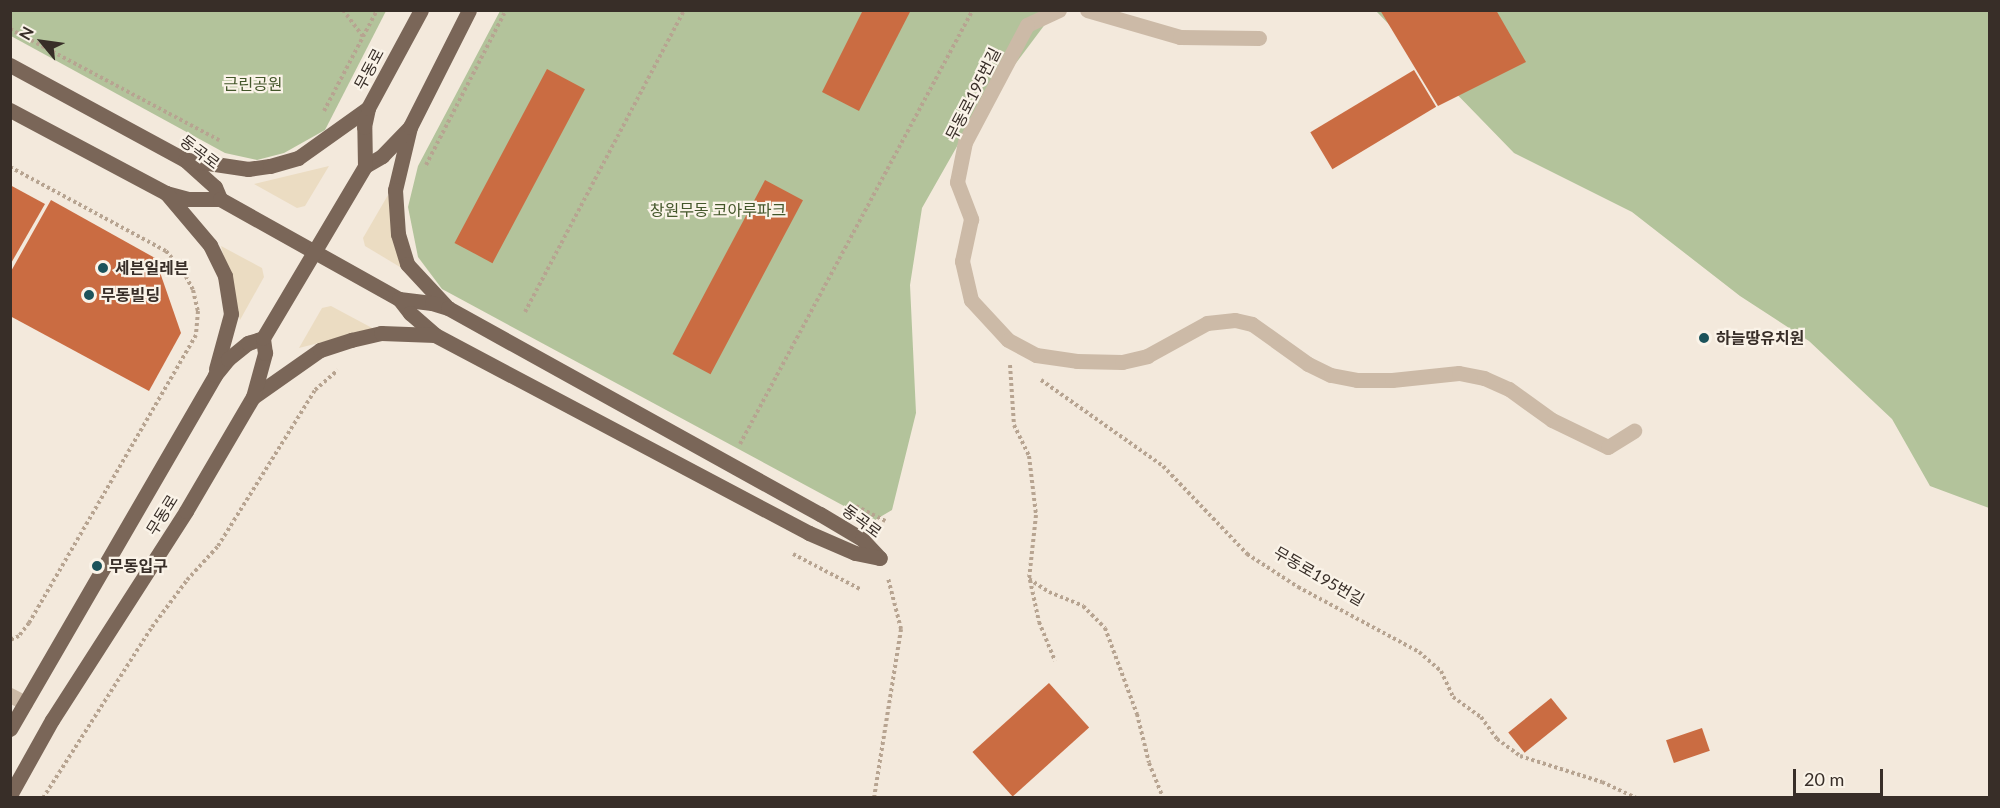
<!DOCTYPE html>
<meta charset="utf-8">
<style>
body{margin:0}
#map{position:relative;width:2000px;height:808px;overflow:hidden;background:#f3e9dc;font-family:Lato,"Noto Sans KR",sans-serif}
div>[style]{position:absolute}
.green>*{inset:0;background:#b3c39b}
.plaza>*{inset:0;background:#ebdcc2}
.building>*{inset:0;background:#ca6c42;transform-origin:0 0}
.path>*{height:4px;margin-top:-2px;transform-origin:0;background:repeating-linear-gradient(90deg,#b7a491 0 3px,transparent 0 6px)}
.minor>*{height:15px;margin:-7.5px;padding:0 7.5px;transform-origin:7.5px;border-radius:7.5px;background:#ccbaa7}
.major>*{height:15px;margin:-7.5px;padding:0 7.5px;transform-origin:7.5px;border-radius:7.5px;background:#7a6658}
.dots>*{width:16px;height:16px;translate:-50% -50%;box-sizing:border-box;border:3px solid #faf3e8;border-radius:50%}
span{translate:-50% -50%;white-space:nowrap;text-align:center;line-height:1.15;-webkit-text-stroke:4.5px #faf3e8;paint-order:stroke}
.street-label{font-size:16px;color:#382e28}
.park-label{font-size:16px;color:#44572b}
.poi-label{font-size:16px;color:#382e28;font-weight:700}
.left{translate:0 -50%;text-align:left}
.frame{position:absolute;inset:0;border:12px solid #382e28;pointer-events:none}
.north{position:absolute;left:12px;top:12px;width:60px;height:60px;-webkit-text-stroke:4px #faf3e8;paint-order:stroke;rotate:299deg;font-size:16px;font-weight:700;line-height:24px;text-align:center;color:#382e28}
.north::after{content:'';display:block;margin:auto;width:21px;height:27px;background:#382e28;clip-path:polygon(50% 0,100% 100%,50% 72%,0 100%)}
.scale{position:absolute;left:1793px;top:769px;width:90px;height:27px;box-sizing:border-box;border:3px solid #382e28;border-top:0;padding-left:8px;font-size:18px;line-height:21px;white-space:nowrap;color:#382e28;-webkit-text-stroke:4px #faf3e8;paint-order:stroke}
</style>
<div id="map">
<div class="green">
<div style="clip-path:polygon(10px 11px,386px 11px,325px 130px,284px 153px,257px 160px,225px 153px,11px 36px)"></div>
<div style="clip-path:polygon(500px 11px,1055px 11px,968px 127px,922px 208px,910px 285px,916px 413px,892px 510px,875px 520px,844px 506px,442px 289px,418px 257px,408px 207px,418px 166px)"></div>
<div style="clip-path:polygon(1376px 11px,1989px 11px,1989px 508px,1930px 486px,1892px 419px,1809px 341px,1740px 296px,1632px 212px,1514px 153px)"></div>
</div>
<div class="plaza">
<div style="clip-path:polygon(329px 166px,305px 206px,297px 208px,254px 184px)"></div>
<div style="clip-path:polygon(388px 195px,405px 270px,365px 246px,363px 238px)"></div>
<div style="clip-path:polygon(221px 246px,262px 268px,264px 277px,240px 320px)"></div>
<div style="clip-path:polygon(331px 306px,374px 329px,299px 348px,322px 308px)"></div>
</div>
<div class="building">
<div style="clip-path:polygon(863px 10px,911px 10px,859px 111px,822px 92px)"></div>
<div style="clip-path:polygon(1380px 10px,1496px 10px,1526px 62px,1438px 106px)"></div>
<div style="left:547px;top:69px;width:43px;height:197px;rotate:28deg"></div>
<div style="left:1414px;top:70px;width:43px;height:121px;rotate:59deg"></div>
<div style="left:765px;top:180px;width:43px;height:197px;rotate:28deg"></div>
<div style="clip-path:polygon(10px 185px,45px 204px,10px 265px)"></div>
<div style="clip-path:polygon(51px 200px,155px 258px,181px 333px,149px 391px,10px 316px,10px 273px)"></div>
<div style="left:1049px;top:683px;width:60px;height:103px;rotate:48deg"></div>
<div style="left:1551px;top:698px;width:26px;height:55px;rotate:51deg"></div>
<div style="left:1702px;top:728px;width:24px;height:38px;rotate:71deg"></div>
</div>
<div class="path">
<div style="left:343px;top:10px;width:34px;rotate:53deg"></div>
<div style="left:10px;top:29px;width:237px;rotate:28deg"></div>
<div style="left:324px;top:111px;width:114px;rotate:-62.3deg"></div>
<div style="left:426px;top:165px;width:174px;rotate:-62.7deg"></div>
<div style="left:10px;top:167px;width:177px;rotate:28.3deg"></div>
<div style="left:166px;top:251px;width:26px;rotate:50deg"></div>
<div style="left:183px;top:271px;width:21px;rotate:62deg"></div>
<div style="left:193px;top:290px;width:22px;rotate:77deg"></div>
<div style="left:198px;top:311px;width:24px;rotate:95deg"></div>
<div style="left:196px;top:335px;width:333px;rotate:120.1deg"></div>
<div style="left:29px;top:623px;width:16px;rotate:128deg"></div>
<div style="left:19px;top:636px;width:10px;rotate:156deg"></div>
<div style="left:525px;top:312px;width:341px;rotate:-62.2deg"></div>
<div style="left:1010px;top:365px;width:60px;rotate:86.2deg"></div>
<div style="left:1014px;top:425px;width:34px;rotate:64deg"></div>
<div style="left:1029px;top:456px;width:59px;rotate:83.2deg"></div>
<div style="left:1036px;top:515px;width:64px;rotate:96.2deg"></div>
<div style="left:1029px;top:579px;width:24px;rotate:33deg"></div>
<div style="left:1049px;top:592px;width:37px;rotate:22deg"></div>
<div style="left:1083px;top:606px;width:31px;rotate:45deg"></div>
<div style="left:1105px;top:628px;width:92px;rotate:69.6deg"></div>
<div style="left:1137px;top:714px;width:50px;rotate:76.2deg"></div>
<div style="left:1149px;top:763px;width:38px;rotate:68deg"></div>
<div style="left:1041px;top:380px;width:149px;rotate:35.2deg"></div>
<div style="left:1163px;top:466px;width:122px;rotate:46.3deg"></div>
<div style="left:1247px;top:554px;width:61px;rotate:32.9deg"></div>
<div style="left:1298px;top:587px;width:137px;rotate:28.2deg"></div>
<div style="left:1419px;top:652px;width:29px;rotate:41deg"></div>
<div style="left:1441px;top:671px;width:29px;rotate:65deg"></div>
<div style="left:1453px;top:697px;width:34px;rotate:36deg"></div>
<div style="left:1481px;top:717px;width:27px;rotate:54deg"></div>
<div style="left:1497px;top:739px;width:29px;rotate:36deg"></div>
<div style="left:1520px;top:756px;width:86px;rotate:17.6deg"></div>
<div style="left:1602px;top:782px;width:38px;rotate:25deg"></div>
<div style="left:740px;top:444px;width:493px;rotate:-61.8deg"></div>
<div style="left:856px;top:506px;width:33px;rotate:27deg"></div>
<div style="left:793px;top:554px;width:76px;rotate:27.6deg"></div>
<div style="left:1030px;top:580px;width:43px;rotate:77.9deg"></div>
<div style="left:1039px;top:622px;width:42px;rotate:67.7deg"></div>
<div style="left:43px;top:798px;width:203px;rotate:-57.5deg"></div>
<div style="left:152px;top:627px;width:59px;rotate:-53.3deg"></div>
<div style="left:187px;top:580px;width:46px;rotate:-47.6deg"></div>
<div style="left:218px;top:546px;width:184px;rotate:-58.1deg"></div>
<div style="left:315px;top:390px;width:30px;rotate:-41deg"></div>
<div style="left:874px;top:798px;width:171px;rotate:-80.9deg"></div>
<div style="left:901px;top:629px;width:53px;rotate:-104.3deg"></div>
</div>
<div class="minor">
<div style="left:1059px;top:10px;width:35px;rotate:155deg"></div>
<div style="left:1027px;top:25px;width:132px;rotate:117.9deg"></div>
<div style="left:965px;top:142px;width:41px;rotate:101.3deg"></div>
<div style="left:957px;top:182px;width:40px;rotate:69deg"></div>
<div style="left:971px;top:219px;width:43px;rotate:102.1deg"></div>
<div style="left:962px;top:261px;width:40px;rotate:77deg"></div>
<div style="left:971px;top:300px;width:54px;rotate:47.2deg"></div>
<div style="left:1008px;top:340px;width:32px;rotate:28deg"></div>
<div style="left:1036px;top:355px;width:41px;rotate:8.3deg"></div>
<div style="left:1077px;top:361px;width:45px;rotate:1.3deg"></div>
<div style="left:1122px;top:362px;width:26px;rotate:-13deg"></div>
<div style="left:1147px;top:356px;width:68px;rotate:-28.8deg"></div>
<div style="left:1207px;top:323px;width:28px;rotate:-6deg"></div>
<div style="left:1235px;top:320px;width:17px;rotate:13deg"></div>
<div style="left:1252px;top:324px;width:69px;rotate:35.5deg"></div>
<div style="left:1308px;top:364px;width:25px;rotate:26deg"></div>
<div style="left:1331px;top:375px;width:26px;rotate:11deg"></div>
<div style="left:1357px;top:380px;width:35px"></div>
<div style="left:1392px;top:380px;width:67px;rotate:-6deg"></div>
<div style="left:1459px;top:373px;width:25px;rotate:11deg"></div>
<div style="left:1484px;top:378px;width:27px;rotate:24deg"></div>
<div style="left:1509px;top:389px;width:53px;rotate:35.8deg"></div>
<div style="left:1552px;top:420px;width:62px;rotate:25.7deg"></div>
<div style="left:1608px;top:447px;width:31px;rotate:-32deg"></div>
<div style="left:1087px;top:10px;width:97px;rotate:16.2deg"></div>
<div style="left:1180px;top:37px;width:79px;rotate:0.7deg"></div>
<div style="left:10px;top:695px;width:17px;rotate:28deg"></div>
</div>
<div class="major">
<div style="left:10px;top:65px;width:199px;rotate:28.5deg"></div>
<div style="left:185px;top:160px;width:40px;rotate:42deg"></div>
<div style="left:215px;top:187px;width:13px;rotate:67deg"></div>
<div style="left:10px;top:110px;width:177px;rotate:28deg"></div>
<div style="left:166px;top:193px;width:23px;rotate:15deg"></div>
<div style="left:188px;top:199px;width:32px"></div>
<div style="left:410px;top:127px;width:65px;rotate:103.4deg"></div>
<div style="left:395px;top:190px;width:44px;rotate:86.1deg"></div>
<div style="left:398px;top:234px;width:31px;rotate:73deg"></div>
<div style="left:407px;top:264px;width:57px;rotate:47.1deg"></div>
<div style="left:188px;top:160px;width:61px;rotate:8.5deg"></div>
<div style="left:248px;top:169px;width:22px;rotate:-8deg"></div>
<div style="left:270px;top:166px;width:29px;rotate:-16deg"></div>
<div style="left:298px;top:158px;width:86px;rotate:-35.5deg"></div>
<div style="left:365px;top:166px;width:20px;rotate:-30deg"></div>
<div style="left:382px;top:156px;width:40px;rotate:-46deg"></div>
<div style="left:410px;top:127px;width:131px;rotate:-63.2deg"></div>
<div style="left:166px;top:193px;width:68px;rotate:49.8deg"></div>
<div style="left:210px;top:245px;width:34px;rotate:64deg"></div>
<div style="left:225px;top:276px;width:38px;rotate:81deg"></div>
<div style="left:231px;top:314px;width:57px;rotate:105.3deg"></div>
<div style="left:220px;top:199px;width:205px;rotate:29.2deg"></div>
<div style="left:399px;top:299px;width:33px;rotate:7deg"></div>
<div style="left:432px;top:303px;width:17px;rotate:17deg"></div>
<div style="left:448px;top:308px;width:425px;rotate:29deg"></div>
<div style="left:820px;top:514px;width:49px;rotate:30.8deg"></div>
<div style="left:862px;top:539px;width:26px;rotate:47deg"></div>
<div style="left:399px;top:299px;width:18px;rotate:52deg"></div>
<div style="left:410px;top:313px;width:33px;rotate:41deg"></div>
<div style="left:435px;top:335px;width:423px;rotate:27.9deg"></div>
<div style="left:809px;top:533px;width:50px;rotate:23.5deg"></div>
<div style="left:855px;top:553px;width:25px;rotate:11deg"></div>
<div style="left:253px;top:397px;width:82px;rotate:-35deg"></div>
<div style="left:320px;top:350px;width:33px;rotate:-18deg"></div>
<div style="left:351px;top:340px;width:31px;rotate:-13deg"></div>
<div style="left:381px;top:333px;width:54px;rotate:2.1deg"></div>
<div style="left:10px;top:729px;width:409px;rotate:-59.9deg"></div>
<div style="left:215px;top:375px;width:21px;rotate:-51deg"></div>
<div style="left:228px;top:359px;width:26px;rotate:-39deg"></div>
<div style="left:248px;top:343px;width:16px;rotate:-18deg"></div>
<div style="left:10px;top:795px;width:86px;rotate:-60.8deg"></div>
<div style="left:52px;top:720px;width:248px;rotate:-57.3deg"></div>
<div style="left:186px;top:511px;width:132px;rotate:-59.6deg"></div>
<div style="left:253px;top:397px;width:46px;rotate:-74.7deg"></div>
<div style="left:265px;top:353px;width:15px;rotate:-98deg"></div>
<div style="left:263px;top:338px;width:200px;rotate:-59.3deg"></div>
<div style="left:365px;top:166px;width:39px;rotate:-91deg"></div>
<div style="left:364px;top:127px;width:19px;rotate:-78deg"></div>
<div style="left:368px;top:108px;width:111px;rotate:-61.6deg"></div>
</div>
<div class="dots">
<div style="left:103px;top:268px;background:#1c535b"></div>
<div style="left:89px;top:295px;background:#1c535b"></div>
<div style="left:1704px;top:338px;background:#1c535b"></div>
<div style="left:97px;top:566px;background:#1c535b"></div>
</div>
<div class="street-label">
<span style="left:369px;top:69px;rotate:-62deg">무동로</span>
<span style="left:973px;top:94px;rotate:-63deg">무동로195번길</span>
<span style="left:200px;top:152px;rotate:37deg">동곡로</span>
<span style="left:162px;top:515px;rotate:-58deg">무동로</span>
<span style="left:862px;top:521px;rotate:36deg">동곡로</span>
<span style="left:1319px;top:576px;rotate:30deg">무동로195번길</span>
</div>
<div class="park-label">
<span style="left:253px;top:84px">근린공원</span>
<span style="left:718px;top:210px">창원무동 코아루파크</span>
</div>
<div class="poi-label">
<span class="left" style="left:115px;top:268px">세븐일레븐</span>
<span class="left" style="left:101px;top:295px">무동빌딩</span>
<span class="left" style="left:1716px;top:338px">하늘땅유치원</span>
<span class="left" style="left:109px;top:566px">무동입구</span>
</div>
<div class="frame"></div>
<div class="north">N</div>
<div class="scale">20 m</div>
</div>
